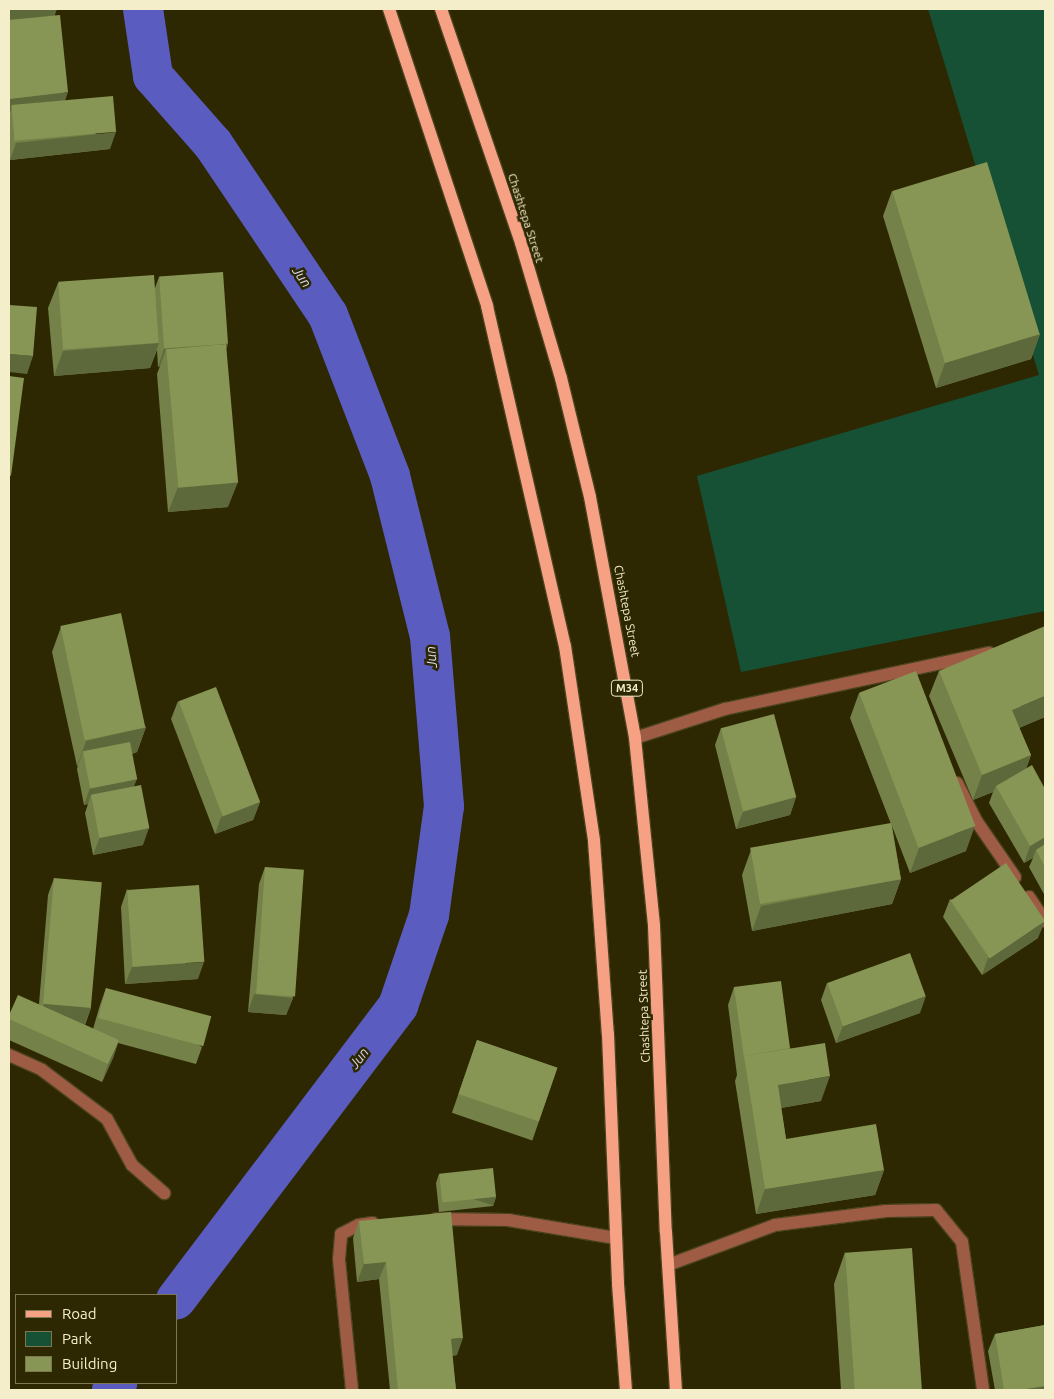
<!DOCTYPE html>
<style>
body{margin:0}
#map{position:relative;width:1054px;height:1399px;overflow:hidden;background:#2e2802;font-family:Ubuntu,sans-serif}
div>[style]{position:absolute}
.green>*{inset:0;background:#165136}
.canal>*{height:40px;margin:-20px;padding:0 20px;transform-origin:20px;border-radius:20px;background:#5b5cc0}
.roads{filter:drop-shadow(1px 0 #4a441e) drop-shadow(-1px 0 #4a441e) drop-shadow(0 1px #4a441e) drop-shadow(0 -1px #4a441e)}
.lane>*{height:12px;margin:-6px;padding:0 6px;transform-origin:6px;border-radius:6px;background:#9f5c44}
.street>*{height:12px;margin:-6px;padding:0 6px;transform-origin:6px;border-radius:6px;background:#9f5c44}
.primary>*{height:12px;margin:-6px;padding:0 6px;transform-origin:6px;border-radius:6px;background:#f6a184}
.wall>*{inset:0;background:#748148;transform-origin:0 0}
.shaded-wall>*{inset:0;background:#5e693b;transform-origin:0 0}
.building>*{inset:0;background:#879654;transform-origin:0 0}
span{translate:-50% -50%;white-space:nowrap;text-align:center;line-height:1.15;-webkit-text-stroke:5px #2e2802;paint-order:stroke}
.shield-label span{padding:1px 4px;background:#2e2802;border:1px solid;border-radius:4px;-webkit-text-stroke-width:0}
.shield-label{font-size:11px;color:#f4eecb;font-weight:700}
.street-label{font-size:12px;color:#f4eecb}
.water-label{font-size:14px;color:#d4d7f2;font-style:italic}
.frame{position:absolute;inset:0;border:10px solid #f4eecb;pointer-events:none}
.legend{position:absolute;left:15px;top:1294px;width:162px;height:90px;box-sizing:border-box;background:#2e2802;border:1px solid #7d7752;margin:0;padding:6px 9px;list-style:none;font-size:15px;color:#f4eecb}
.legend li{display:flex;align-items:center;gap:10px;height:25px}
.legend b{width:25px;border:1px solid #7d7752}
</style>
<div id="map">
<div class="green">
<div style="clip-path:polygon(928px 9px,1045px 9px,1045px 611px,741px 672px,697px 476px,1039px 375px)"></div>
</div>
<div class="canal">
<div style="left:143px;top:9px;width:68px;rotate:81.5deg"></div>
<div style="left:153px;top:76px;width:91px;rotate:48.6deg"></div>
<div style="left:213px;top:144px;width:206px;rotate:56.1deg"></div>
<div style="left:328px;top:315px;width:173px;rotate:68.9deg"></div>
<div style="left:390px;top:476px;width:165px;rotate:76deg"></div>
<div style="left:430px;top:636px;width:171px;rotate:85.3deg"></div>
<div style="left:444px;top:806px;width:110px;rotate:97.8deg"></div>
<div style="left:429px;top:915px;width:96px;rotate:108.8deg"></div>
<div style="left:398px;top:1006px;width:368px;rotate:127.1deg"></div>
<div style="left:112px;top:1390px;width:9px;rotate:-54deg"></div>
</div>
<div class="roads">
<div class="lane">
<div style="left:957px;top:783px;width:44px;rotate:62.9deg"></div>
<div style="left:977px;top:822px;width:67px;rotate:55.4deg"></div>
<div style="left:1029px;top:897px;width:29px;rotate:56deg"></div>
<div style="left:9px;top:1055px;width:36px;rotate:24deg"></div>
<div style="left:42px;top:1070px;width:81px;rotate:37deg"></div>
<div style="left:107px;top:1119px;width:52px;rotate:61.5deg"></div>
<div style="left:132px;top:1165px;width:43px;rotate:41.2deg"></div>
<div style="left:436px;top:1219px;width:72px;rotate:0.8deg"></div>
<div style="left:508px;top:1220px;width:109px;rotate:9.5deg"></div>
<div style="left:668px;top:1265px;width:114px;rotate:-20.5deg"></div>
<div style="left:775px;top:1225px;width:112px;rotate:-7.2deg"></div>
<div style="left:886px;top:1211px;width:50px;rotate:-1.1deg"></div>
<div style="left:936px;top:1210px;width:41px;rotate:50.9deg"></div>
<div style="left:962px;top:1242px;width:149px;rotate:81.9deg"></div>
<div style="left:352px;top:1390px;width:132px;rotate:-95.7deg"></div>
<div style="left:339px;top:1259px;width:25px;rotate:-85deg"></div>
<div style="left:341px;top:1234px;width:20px;rotate:-27deg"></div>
<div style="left:359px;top:1225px;width:14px;rotate:-8deg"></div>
</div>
<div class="street">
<div style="left:635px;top:738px;width:95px;rotate:-17.9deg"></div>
<div style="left:725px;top:709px;width:270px;rotate:-12deg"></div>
</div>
<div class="primary">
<div style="left:389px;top:9px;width:313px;rotate:71.7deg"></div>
<div style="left:487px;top:306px;width:349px;rotate:77.1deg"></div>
<div style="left:565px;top:646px;width:197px;rotate:81.5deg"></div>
<div style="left:594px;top:841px;width:194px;rotate:85.9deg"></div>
<div style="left:608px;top:1034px;width:250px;rotate:87.7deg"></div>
<div style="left:618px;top:1284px;width:106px;rotate:85.7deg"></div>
<div style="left:441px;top:9px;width:247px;rotate:71.1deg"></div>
<div style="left:521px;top:243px;width:141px;rotate:73.5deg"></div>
<div style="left:561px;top:378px;width:122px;rotate:76.3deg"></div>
<div style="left:590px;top:497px;width:245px;rotate:79.4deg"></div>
<div style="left:635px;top:738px;width:189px;rotate:84.2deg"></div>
<div style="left:654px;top:926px;width:306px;rotate:87.8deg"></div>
<div style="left:666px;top:1232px;width:158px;rotate:86.4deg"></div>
</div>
</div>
<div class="wall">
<div style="clip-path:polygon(9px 9px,55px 15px,65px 101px,110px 149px,10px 160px,9px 149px)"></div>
<div style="clip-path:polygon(892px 191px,1040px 334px,1031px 359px,936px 388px,883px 216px)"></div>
<div style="clip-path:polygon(159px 277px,226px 350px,228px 507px,168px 512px,157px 374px,160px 366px,158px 367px,157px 350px,150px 368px,54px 376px,48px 308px,58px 283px,155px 288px)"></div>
<div style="clip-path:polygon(61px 627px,146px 727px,137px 752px,132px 754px,134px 787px,143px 845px,93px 855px,85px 813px,88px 804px,84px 805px,77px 769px,78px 765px,77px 766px,52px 652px)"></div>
<div style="clip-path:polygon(939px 671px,1045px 717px,1019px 728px,1031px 755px,1026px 769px,1045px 789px,1045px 896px,1029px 867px,1033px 858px,1024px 863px,989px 803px,993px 792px,973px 800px,929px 696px)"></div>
<div style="clip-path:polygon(859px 693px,966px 851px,910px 873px,892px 826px,901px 879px,892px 904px,752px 931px,742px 875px,751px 850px,891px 824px,850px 718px)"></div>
<div style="clip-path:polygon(178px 701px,260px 802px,253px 820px,215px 834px,171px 719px)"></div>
<div style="clip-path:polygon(721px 728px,796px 797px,790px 815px,736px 829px,715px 745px)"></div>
<div style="clip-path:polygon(265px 867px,293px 998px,286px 1015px,248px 1012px,259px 884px)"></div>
<div style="clip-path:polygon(54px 878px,91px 1008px,85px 1025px,93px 1029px,100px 1005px,106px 988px,202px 1047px,196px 1064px,118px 1043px,113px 1058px,102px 1082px,9px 1040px,9px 1015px,39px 1004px,48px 895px)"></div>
<div style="clip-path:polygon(127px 889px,198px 979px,125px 984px,121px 907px)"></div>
<div style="clip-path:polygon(950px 899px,1038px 938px,982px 975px,943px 917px)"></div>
<div style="clip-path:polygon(827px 983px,920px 1013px,836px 1043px,821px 1000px)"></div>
<div style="clip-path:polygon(734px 987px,790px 1048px,821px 1101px,781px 1108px,786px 1139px,884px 1170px,875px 1195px,756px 1214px,735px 1081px,737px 1075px,728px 1005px)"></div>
<div style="left:477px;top:1040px;width:85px;height:77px;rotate:19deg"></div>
<div style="clip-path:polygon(439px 1174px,496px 1197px,493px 1206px,439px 1212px,436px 1183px)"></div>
<div style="clip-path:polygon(359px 1221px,457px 1355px,452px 1356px,456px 1390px,390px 1390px,379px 1279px,357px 1282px,353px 1238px)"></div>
<div style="clip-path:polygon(845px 1252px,922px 1390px,841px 1390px,834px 1284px)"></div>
<div style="clip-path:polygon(1045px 1325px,1045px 1390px,995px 1390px,988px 1351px,995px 1334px)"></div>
</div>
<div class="shaded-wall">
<div style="clip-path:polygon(22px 9px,57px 9px,52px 23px,9px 27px,9px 10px)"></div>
<div style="clip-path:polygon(68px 92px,62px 110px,12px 107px,9px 116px,9px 99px)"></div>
<div style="clip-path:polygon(116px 132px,110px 149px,10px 160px,16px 143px)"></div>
<div style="clip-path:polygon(1040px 334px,1031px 359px,936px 388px,945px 363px)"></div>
<div style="clip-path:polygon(159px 343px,150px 368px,54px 376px,63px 351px)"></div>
<div style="clip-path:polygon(228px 344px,222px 362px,166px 349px,160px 366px,158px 367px,164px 349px)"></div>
<div style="clip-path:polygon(9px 354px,33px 356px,27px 374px,9px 372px)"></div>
<div style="clip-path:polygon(238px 482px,228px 507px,168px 512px,178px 487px)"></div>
<div style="clip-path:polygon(1045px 696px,1045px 717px,1002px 735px,1012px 710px)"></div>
<div style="clip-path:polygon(146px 727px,137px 752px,86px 764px,83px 751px,78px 765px,77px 766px,86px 741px)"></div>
<div style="clip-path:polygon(1031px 755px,1022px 780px,996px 786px,993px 792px,973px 800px,982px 775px)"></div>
<div style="clip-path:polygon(137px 779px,130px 796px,91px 795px,88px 804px,84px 805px,90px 788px)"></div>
<div style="clip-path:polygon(796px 797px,790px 815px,736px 829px,743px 812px)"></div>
<div style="clip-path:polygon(260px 802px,253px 820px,215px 834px,221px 817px)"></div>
<div style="clip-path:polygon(975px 826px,966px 851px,910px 873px,919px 848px)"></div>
<div style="clip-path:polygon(149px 828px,143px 845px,93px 855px,100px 837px)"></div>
<div style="clip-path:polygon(1045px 837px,1045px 851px,1036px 850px,1033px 858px,1024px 863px,1030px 846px)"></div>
<div style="clip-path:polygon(901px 879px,892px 904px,752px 931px,761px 906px)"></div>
<div style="clip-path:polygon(1045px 921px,1038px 938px,982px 975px,988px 958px)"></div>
<div style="clip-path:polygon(204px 962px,198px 979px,125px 984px,132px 967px)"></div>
<div style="clip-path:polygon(254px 994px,293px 998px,286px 1015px,248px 1012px)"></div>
<div style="clip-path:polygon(926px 996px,920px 1013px,836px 1043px,843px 1026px)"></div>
<div style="clip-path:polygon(44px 1004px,91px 1008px,84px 1025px,38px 1022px)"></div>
<div style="clip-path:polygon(119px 1040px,113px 1058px,102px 1082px,108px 1064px)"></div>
<div style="clip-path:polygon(830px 1076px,821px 1101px,768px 1110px,778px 1085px)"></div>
<div style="clip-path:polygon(884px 1170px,875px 1195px,756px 1214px,765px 1189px)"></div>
<div style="left:496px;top:1197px;width:9px;height:54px;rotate:108deg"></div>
<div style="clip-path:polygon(386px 1262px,379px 1279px,357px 1282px,364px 1264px)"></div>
<div style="clip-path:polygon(463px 1338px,457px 1355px,444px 1357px,451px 1339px)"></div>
<div style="clip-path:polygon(1045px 1386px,1044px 1390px,1019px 1390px)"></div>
</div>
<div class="building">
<div style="clip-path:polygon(60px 15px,68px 92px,9px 99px,9px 20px)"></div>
<div style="left:113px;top:96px;width:36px;height:102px;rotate:85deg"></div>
<div style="left:987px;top:162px;width:180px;height:99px;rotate:73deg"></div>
<div style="left:223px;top:272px;width:72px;height:64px;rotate:86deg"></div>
<div style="left:154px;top:275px;width:68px;height:96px;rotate:86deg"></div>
<div style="clip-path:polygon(9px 305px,37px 307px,33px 356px,9px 354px)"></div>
<div style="left:226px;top:344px;width:139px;height:60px;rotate:85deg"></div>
<div style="clip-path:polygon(9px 376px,24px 378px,11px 476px,9px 475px)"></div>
<div style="left:121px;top:613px;width:117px;height:62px;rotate:78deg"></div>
<div style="clip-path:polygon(1045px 626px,1045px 696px,1012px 710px,1031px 755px,982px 775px,939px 671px)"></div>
<div style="left:916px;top:671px;width:166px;height:61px;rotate:69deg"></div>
<div style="left:216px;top:687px;width:123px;height:40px;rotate:69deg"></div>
<div style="left:774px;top:714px;width:86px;height:55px;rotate:75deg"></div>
<div style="left:130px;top:742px;width:38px;height:48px;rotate:79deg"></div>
<div style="clip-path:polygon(1032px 765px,1045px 789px,1045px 837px,1030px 846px,996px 786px)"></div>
<div style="left:141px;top:785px;width:44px;height:51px;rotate:79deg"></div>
<div style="left:891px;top:823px;width:57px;height:143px;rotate:80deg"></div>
<div style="clip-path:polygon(1045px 844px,1045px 867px,1036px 850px)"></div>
<div style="left:1006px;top:863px;width:70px;height:67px;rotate:56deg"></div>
<div style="left:265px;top:867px;width:39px;height:127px;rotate:4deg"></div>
<div style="left:54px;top:878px;width:48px;height:126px;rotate:5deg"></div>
<div style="left:199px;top:885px;width:77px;height:72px;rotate:86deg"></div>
<div style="left:910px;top:953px;width:46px;height:88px;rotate:70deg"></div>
<div style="clip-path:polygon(781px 981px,790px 1048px,744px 1056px,744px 1058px,734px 987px)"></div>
<div style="left:106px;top:988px;width:109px;height:31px;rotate:15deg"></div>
<div style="clip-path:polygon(18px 995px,119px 1040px,108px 1064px,9px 1019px,9px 1015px)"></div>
<div style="left:477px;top:1040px;width:85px;height:57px;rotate:19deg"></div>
<div style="clip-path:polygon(825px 1043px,830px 1076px,778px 1085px,786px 1139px,876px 1124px,884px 1170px,765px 1189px,744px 1056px)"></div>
<div style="left:493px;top:1168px;width:29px;height:54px;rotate:84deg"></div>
<div style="clip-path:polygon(451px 1212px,463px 1338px,451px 1339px,456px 1390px,398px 1390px,386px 1262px,364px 1264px,359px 1221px)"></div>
<div style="left:912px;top:1248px;width:142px;height:67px;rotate:86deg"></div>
<div style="clip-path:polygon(1045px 1325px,1045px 1386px,1019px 1390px,1004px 1390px,995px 1334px)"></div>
</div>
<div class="shield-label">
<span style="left:627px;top:688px">M34</span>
</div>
<div class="street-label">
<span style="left:526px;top:218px;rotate:72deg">Chashtepa Street</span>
<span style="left:627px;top:611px;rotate:79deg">Chashtepa Street</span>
<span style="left:644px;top:1016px;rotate:-92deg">Chashtepa Street</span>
</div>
<div class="water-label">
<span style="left:302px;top:277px;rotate:56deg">Jun</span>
<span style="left:431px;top:657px;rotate:-95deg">Jun</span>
<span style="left:359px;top:1058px;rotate:-53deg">Jun</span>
</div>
<div class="frame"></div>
<ul class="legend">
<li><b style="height:6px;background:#f6a184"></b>Road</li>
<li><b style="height:14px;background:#165136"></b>Park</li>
<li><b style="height:14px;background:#879654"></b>Building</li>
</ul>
</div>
